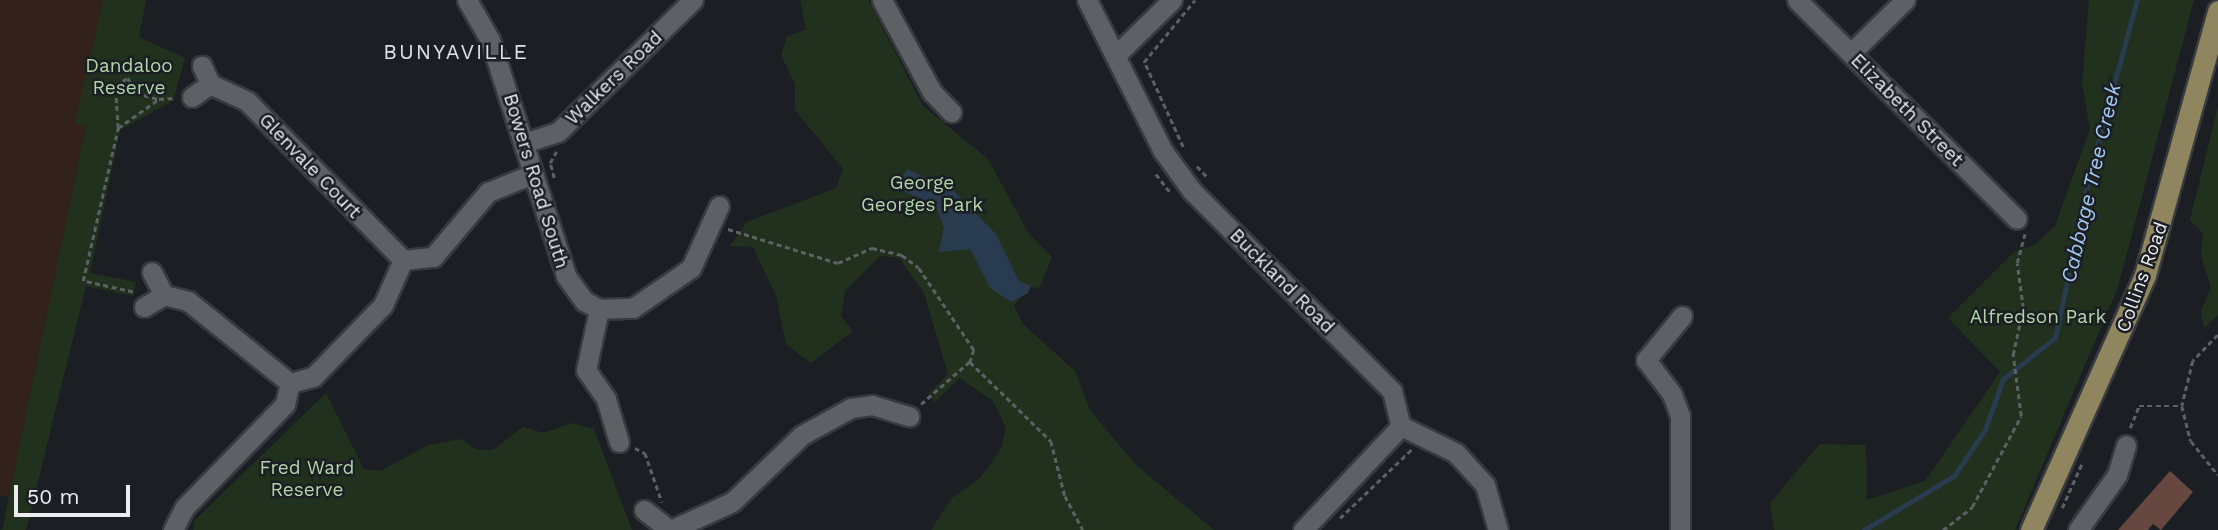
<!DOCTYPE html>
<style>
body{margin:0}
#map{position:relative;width:2218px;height:530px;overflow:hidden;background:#1b1f23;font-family:"Work Sans",sans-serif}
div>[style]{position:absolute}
.industrial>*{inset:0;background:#33211b}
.green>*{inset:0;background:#21311d}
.water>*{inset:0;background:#293b4f}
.stream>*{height:4.5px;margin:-2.25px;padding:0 2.25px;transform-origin:2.25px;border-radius:2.25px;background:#293b4f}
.building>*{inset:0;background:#664840}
.path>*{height:2.5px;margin-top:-1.25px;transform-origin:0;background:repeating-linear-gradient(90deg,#5d6164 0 5px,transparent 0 8.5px)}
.roads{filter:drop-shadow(2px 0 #383b3e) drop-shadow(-2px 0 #383b3e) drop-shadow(0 2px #383b3e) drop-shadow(0 -2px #383b3e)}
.minor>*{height:19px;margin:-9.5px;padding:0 9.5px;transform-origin:9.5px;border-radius:9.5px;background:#5d6166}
.major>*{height:21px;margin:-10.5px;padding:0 10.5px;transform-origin:10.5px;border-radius:10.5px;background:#8f865f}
span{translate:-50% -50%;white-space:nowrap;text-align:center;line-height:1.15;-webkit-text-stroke:5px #1b1f23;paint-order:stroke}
.park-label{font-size:19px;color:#b2d6a9}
.street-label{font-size:19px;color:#ebedf0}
.neighbourhood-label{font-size:21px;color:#dce1e7;letter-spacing:2px}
.water-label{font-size:21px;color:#a2c8f3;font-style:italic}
.scale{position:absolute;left:14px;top:485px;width:116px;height:32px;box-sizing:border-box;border:4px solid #ebedf0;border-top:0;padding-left:9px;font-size:21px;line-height:24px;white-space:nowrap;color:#ebedf0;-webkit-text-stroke:5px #1b1f23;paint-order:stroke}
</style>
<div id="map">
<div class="industrial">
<div style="clip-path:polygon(0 0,103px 0,76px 123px,86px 126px,9px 497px,0 495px)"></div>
</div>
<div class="green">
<div style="clip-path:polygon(103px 0,146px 0,139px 37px,185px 58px,173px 101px,120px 130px,90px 273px,136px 282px,133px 296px,86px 286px,26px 530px,2px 530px,86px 126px,75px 123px)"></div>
<div style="clip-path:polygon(800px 0,868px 0,923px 106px,988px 159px,1029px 234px,1052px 257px,1039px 289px,1030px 286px,1014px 306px,1023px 324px,1075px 371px,1090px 410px,1137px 466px,1214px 530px,931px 530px,952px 498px,980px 478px,1001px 449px,1006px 428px,993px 401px,960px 378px,935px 402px,928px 395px,948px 374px,924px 293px,899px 258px,880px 256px,845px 291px,841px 316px,853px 331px,811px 363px,786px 344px,776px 296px,753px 247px,730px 246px,747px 222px,836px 188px,843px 169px,795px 110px,795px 84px,781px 55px,787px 37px,806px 29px)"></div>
<div style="clip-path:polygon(2089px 0,2194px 0,2118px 287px,2015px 530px,1774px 530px,1770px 503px,1820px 444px,1866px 445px,1867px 500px,1925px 481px,2000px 372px,1948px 318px,2014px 252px,2036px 244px,2055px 226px,2090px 129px,2082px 85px)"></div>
<div style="clip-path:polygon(2218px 106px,2218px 315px,2204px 328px,2201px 311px,2211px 288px,2201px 255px,2203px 233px,2190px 220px)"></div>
<div style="clip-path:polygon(326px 393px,364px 469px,380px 471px,429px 445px,461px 439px,477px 450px,493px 450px,523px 427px,544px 433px,572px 423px,594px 429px,632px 530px,193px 530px,195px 520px)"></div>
</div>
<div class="water">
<div style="clip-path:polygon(907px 169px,952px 189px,996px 234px,1019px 281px,1031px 286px,1028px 293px,1011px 302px,990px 288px,970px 249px,939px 252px,944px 227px,935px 205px,896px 188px)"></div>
</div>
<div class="stream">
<div style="left:1864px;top:530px;width:105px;rotate:-31deg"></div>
<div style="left:1954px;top:476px;width:55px;rotate:-56deg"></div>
<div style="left:1985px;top:430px;width:54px;rotate:-70.6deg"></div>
<div style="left:2003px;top:379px;width:66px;rotate:-38.3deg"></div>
<div style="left:2055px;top:338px;width:174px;rotate:-78deg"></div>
<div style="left:2091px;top:168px;width:174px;rotate:-74.7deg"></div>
</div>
<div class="building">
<div style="clip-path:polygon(2170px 471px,2193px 492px,2161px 530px,2153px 524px,2148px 530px,2118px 530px)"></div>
</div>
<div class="path">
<div style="left:118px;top:128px;width:43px;rotate:-94deg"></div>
<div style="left:115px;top:85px;width:15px;rotate:-28deg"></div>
<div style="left:128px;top:78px;width:17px;rotate:62deg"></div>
<div style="left:136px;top:93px;width:24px;rotate:15deg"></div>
<div style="left:1183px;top:147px;width:94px;rotate:-114.6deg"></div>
<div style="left:1144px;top:62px;width:80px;rotate:-50.6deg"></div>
<div style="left:1197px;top:166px;width:16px;rotate:47deg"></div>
<div style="left:1156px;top:174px;width:24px;rotate:52deg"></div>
<div style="left:554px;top:178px;width:16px;rotate:-105deg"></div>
<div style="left:550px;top:163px;width:13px;rotate:-61deg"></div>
<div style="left:728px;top:229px;width:115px;rotate:17.2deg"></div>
<div style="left:838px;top:263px;width:37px;rotate:-24deg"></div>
<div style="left:872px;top:248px;width:31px;rotate:13deg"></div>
<div style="left:902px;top:255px;width:21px;rotate:37deg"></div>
<div style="left:919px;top:268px;width:99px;rotate:56.1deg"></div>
<div style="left:974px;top:350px;width:13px;rotate:108deg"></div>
<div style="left:970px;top:362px;width:113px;rotate:44.3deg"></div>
<div style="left:1051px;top:441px;width:57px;rotate:75.7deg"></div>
<div style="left:1065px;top:496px;width:38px;rotate:62deg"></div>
<div style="left:133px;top:292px;width:51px;rotate:-167.6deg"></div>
<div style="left:83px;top:281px;width:157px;rotate:-77.1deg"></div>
<div style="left:118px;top:128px;width:50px;rotate:-35.3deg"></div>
<div style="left:159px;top:99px;width:15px;rotate:-4deg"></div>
<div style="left:2218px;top:335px;width:36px;rotate:134deg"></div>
<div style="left:2193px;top:361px;width:46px;rotate:103.7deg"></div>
<div style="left:2182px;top:406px;width:36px;rotate:76deg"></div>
<div style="left:2191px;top:441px;width:43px;rotate:51.5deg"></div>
<div style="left:921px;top:404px;width:64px;rotate:-41.2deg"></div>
<div style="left:2130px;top:428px;width:24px;rotate:-68deg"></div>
<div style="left:2139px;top:406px;width:42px"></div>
<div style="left:635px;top:448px;width:11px;rotate:27deg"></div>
<div style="left:645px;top:453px;width:52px;rotate:70.9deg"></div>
<div style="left:2062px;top:508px;width:49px;rotate:-66deg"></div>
<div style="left:1340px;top:518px;width:100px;rotate:-43.8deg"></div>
<div style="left:1943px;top:530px;width:37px;rotate:-38deg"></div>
<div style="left:1972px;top:507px;width:103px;rotate:-61.7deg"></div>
<div style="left:2021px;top:416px;width:62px;rotate:-97.5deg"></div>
<div style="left:2013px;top:355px;width:48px;rotate:-78deg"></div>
<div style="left:2023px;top:308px;width:45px;rotate:-97.6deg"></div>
<div style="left:2017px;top:263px;width:30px;rotate:-75deg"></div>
</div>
<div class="roads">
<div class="minor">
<div style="left:467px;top:0;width:46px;rotate:60.1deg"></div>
<div style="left:490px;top:40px;width:248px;rotate:72.1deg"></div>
<div style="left:566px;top:276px;width:31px;rotate:54deg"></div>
<div style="left:584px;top:301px;width:17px;rotate:28deg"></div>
<div style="left:599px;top:309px;width:34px;rotate:-2deg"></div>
<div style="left:633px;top:308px;width:70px;rotate:-34.6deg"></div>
<div style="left:691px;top:268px;width:68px;rotate:-65.7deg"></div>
<div style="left:882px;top:0;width:105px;rotate:61.5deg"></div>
<div style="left:932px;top:92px;width:28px;rotate:46deg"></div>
<div style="left:1087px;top:0;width:169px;rotate:63.3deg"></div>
<div style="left:1163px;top:151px;width:49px;rotate:54.1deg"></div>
<div style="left:1192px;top:191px;width:283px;rotate:45deg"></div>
<div style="left:1392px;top:391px;width:36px;rotate:76deg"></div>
<div style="left:1797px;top:0;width:310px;rotate:44.9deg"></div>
<div style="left:1851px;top:53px;width:76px;rotate:-44.5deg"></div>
<div style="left:1115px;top:56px;width:80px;rotate:-44.5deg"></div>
<div style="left:210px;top:84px;width:41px;rotate:24.7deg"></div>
<div style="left:247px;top:101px;width:223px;rotate:45.5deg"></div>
<div style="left:192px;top:97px;width:22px;rotate:-36deg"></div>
<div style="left:210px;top:84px;width:20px;rotate:-114deg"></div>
<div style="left:527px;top:142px;width:33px;rotate:-18deg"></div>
<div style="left:558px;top:132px;width:189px;rotate:-44.4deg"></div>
<div style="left:164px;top:295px;width:25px;rotate:14deg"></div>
<div style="left:188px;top:301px;width:131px;rotate:38.8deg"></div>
<div style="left:144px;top:307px;width:23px;rotate:-31deg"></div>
<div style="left:164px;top:295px;width:26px;rotate:-118deg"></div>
<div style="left:599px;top:309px;width:62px;rotate:102deg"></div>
<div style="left:586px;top:370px;width:35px;rotate:55deg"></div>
<div style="left:606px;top:399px;width:45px;rotate:73.2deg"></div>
<div style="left:1401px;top:426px;width:61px;rotate:26.1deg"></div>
<div style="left:1456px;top:453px;width:43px;rotate:47.8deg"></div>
<div style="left:1485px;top:485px;width:47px;rotate:73.9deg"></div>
<div style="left:644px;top:510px;width:33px;rotate:38deg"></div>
<div style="left:173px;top:530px;width:25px;rotate:-63deg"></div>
<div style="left:184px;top:508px;width:145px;rotate:-45.8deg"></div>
<div style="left:285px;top:404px;width:22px;rotate:-77deg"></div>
<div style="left:290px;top:383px;width:24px;rotate:-15deg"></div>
<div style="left:313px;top:377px;width:100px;rotate:-45.8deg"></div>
<div style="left:383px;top:305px;width:49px;rotate:-66deg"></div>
<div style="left:403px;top:260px;width:30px;rotate:-6deg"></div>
<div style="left:433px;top:257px;width:85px;rotate:-49.8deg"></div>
<div style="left:488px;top:192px;width:48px;rotate:-21.8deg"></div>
<div style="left:671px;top:530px;width:67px;rotate:-24.7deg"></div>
<div style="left:732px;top:502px;width:97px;rotate:-43.7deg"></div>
<div style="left:802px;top:435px;width:56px;rotate:-28.9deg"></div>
<div style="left:851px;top:408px;width:21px;rotate:-8deg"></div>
<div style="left:872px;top:405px;width:39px;rotate:17deg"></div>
<div style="left:1303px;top:530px;width:143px;rotate:-46.7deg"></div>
<div style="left:1680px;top:530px;width:114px;rotate:-90deg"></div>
<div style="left:1680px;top:416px;width:23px;rotate:-110deg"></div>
<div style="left:1672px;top:394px;width:43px;rotate:-127.4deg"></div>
<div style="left:1646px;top:360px;width:57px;rotate:-50.7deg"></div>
<div style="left:2078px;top:530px;width:67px;rotate:-54.7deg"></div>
<div style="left:2117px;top:475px;width:31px;rotate:-73deg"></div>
</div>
<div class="major">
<div style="left:2031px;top:530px;width:279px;rotate:-65.9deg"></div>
<div style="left:2145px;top:275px;width:274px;rotate:-74.5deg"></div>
</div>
</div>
<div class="park-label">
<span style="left:129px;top:77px">Dandaloo<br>Reserve</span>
<span style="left:922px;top:194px">George<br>Georges Park</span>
<span style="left:2038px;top:317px">Alfredson Park</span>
<span style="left:307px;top:479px">Fred Ward<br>Reserve</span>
</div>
<div class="street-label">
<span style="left:614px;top:78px;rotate:-44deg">Walkers Road</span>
<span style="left:1907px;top:110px;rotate:45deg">Elizabeth Street</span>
<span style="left:310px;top:166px;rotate:46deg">Glenvale Court</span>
<span style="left:536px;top:181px;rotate:73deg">Bowers Road South</span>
<span style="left:2142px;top:277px;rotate:-70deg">Collins Road</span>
<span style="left:1282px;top:281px;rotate:45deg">Buckland Road</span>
</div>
<div class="neighbourhood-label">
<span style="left:456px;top:52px">BUNYAVILLE</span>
</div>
<div class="water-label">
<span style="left:2091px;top:183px;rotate:-77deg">Cabbage Tree Creek</span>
</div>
<div class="scale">50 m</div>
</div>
